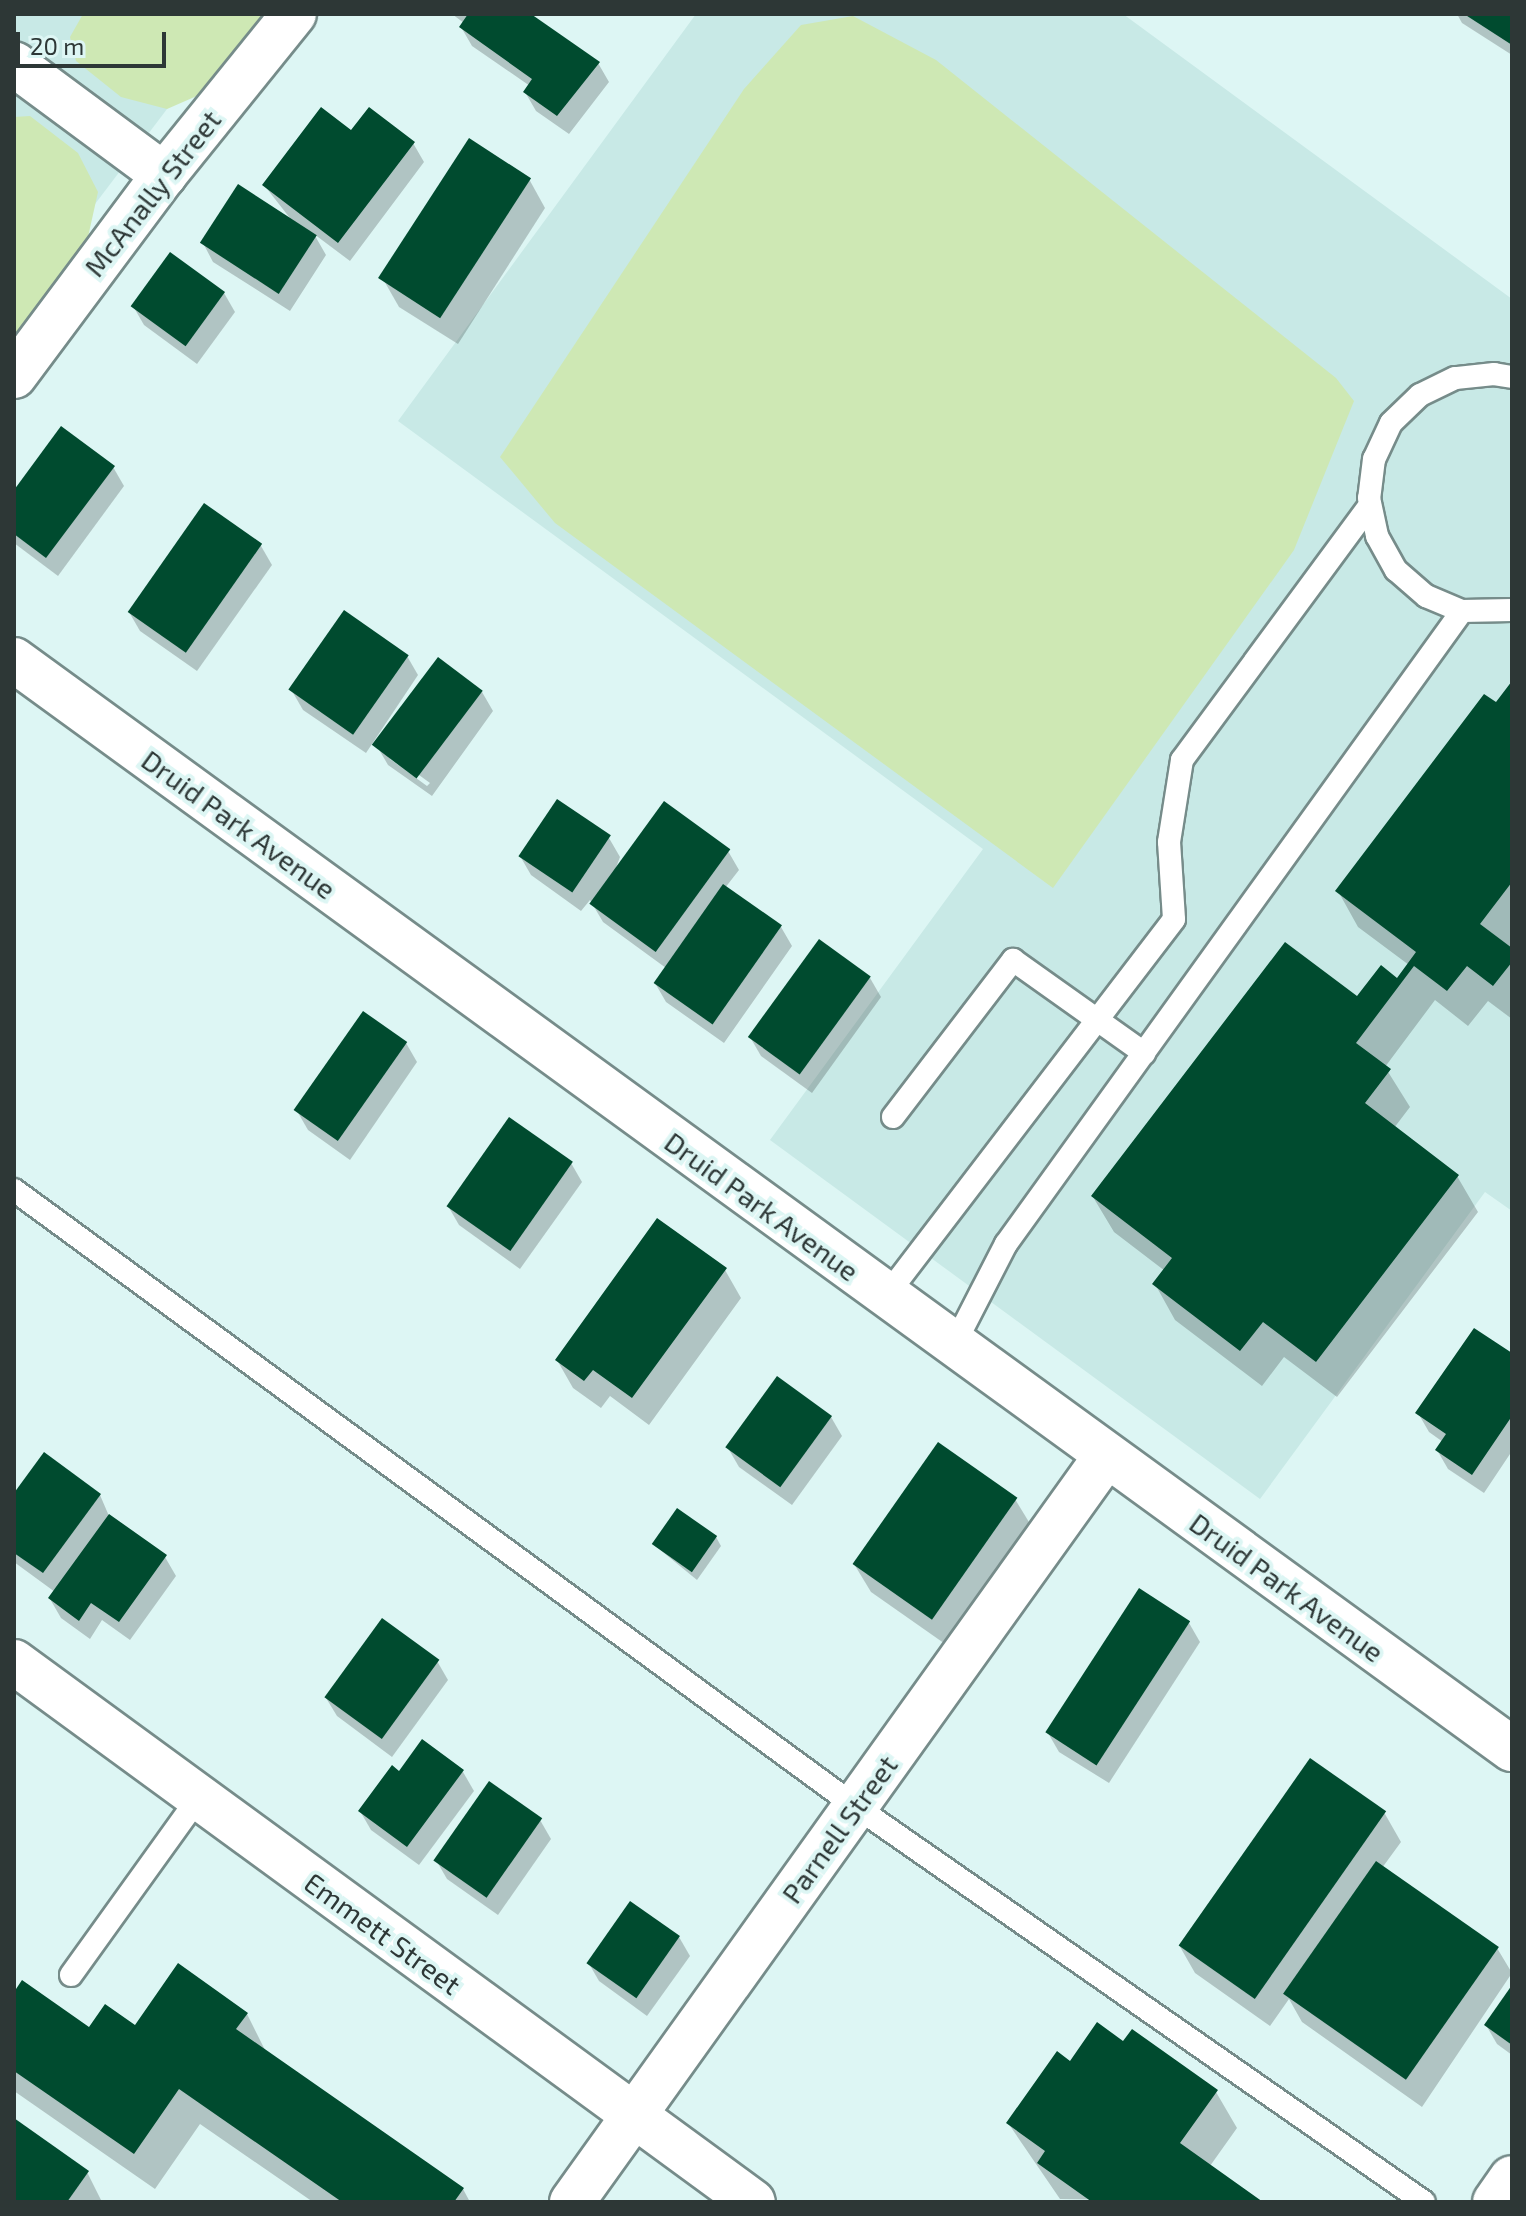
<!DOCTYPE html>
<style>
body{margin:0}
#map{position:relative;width:1526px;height:2216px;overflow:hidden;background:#ddf6f4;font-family:"Exo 2",sans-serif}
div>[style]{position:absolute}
.built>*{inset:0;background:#c8e9e6}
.green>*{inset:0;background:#cee8b4}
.shadow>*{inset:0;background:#0003}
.building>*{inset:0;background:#004b2f;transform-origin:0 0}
.roads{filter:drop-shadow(2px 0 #768c8a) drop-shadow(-2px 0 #768c8a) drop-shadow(0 2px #768c8a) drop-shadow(0 -2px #768c8a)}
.service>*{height:22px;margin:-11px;padding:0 11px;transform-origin:11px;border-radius:11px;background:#fff}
.minor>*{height:44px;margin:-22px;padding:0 22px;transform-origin:22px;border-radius:22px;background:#fff}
.tertiary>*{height:44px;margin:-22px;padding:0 22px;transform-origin:22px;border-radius:22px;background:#fff}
span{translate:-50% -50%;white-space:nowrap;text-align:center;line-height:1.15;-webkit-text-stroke:8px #ddf6f4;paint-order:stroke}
.street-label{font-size:28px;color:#2d3736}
.frame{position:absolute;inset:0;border:16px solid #2d3736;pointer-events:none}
.scale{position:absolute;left:16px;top:32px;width:150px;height:36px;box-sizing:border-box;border:4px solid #2d3736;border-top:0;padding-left:10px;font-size:24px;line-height:28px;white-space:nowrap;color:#2d3736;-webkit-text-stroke:6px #ddf6f4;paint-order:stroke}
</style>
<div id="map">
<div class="built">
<div style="clip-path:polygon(14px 14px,239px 14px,14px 311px)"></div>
<div style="clip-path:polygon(696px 14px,1123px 14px,1512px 299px,1512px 1211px,1485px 1192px,1260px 1499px,770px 1140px,983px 849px,398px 421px)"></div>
</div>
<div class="green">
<div style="clip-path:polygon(83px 14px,269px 14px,199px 95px,167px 109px,121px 97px,76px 61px,70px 37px)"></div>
<div style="clip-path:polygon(853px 16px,936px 60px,1336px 378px,1354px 401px,1294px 550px,1053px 888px,555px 523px,500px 457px,744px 89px,801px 25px)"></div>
<div style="clip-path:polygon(30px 116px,78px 153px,98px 192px,88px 237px,14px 336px,14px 117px)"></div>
</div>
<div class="shadow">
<div style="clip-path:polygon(452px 14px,528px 14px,598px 63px,609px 82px,569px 134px,536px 111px,525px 92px,530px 86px,472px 46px,461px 27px,464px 23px)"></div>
<div style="clip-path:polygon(1457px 14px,1512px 14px,1512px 55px,1462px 23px)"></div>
<div style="clip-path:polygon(352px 133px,413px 143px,424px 162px,350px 261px,314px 234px,326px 255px,290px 311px,213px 262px,203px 243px,293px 222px,264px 185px)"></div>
<div style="clip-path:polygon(529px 179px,545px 208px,458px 344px,399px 307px,383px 279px)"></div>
<div style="clip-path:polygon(224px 293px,235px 312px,197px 364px,144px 325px,133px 306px)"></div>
<div style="clip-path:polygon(113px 467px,124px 486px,58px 576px,14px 543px,14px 494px)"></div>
<div style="clip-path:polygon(205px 505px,261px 546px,272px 565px,197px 671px,140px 631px,129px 612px)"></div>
<div style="clip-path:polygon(407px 656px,418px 675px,366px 753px,303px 710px,292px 691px)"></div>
<div style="clip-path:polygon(1512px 684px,1512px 1019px,1488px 1001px,1468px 1026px,1435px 1000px,1385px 1067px,1410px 1107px,1394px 1128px,1457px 1176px,1478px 1212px,1337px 1397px,1284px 1357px,1262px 1386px,1175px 1320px,1155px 1284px,1165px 1271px,1114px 1232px,1093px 1197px,1358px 999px,1397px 980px,1409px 965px,1358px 927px,1338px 891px)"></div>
<div style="clip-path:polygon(evenodd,482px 692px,493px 711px,432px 796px,388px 765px,377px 746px,482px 692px,390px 754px,430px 783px,427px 786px,390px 759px,390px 754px)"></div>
<div style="clip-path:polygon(609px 838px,620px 857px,614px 873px,728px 851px,739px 870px,725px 888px,781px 927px,792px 946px,724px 1043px,666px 1002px,655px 983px,666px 968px,603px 922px,590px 900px,581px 911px,531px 875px,520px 856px)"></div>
<div style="clip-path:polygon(870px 978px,881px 997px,812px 1093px,761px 1056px,750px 1037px)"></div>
<div style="clip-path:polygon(406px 1043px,417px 1062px,350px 1160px,308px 1130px,297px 1111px)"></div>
<div style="clip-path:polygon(571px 1163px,582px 1182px,520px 1269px,459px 1225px,448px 1206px)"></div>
<div style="clip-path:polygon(725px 1270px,741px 1298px,649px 1425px,610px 1396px,601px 1408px,573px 1388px,557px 1360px)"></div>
<div style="clip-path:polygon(1512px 1356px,1512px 1451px,1484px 1493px,1448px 1469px,1437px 1450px,1443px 1442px,1429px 1432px,1418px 1413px)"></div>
<div style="clip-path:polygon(831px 1417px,842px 1436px,792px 1505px,739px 1467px,728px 1448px)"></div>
<div style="clip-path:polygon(100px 1495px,109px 1516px,165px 1557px,176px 1576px,130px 1640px,102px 1620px,90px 1639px,61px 1618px,50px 1599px,55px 1592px,14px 1562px,14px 1496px)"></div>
<div style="clip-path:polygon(1015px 1499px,1032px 1527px,948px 1646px,871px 1592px,854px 1564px)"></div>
<div style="clip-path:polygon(716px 1537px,721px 1546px,697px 1580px,653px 1544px)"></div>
<div style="clip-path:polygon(1189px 1623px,1200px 1642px,1109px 1783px,1059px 1752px,1048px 1733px)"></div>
<div style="clip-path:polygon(437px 1661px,448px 1680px,392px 1757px,337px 1716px,326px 1698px)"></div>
<div style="clip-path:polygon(1310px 1760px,1385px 1814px,1401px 1842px,1382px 1868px,1497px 1948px,1512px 1973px,1422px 2107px,1302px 2022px,1289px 1999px,1270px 2026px,1195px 1973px,1179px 1945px)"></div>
<div style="clip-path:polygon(463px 1772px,474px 1791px,419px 1865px,371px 1830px,360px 1811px,399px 1774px)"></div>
<div style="clip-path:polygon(540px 1820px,551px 1839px,498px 1915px,447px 1879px,436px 1860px)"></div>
<div style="clip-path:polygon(679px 1937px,690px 1956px,647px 2016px,599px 1981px,588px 1962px)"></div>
<div style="clip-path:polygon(1512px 1988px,1512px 2055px,1497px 2044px,1486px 2025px)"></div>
<div style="clip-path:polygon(14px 1995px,89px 2030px,247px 2014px,266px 2052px,463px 2189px,470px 2202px,313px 2202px,200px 2124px,155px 2189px,14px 2091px)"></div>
<div style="clip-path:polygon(1071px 2064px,1216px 2092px,1237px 2128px,1210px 2166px,1260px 2202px,1060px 2199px,1008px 2123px)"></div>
<div style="clip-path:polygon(14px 2120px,87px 2172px,102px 2202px,14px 2202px)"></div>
</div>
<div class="building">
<div style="clip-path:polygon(468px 14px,531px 14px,600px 62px,557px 116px,523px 92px,532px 79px,459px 27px)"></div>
<div style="clip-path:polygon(1464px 14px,1512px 14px,1512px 45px)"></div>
<div style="clip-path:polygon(321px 107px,351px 130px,369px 107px,415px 142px,338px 243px,262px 185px)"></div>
<div style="left:469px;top:138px;width:74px;height:167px;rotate:33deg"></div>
<div style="left:238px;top:184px;width:94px;height:70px;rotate:33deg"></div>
<div style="left:170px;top:252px;width:68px;height:67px;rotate:36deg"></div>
<div style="clip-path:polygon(61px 426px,115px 466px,46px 558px,14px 534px,14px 490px)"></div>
<div style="left:204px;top:503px;width:71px;height:133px;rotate:35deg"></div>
<div style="left:344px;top:610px;width:79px;height:97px;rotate:35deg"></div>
<div style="left:438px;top:657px;width:56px;height:110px;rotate:37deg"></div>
<div style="clip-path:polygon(1512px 681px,1512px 882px,1480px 924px,1512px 948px,1512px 962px,1493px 986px,1467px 966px,1447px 991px,1414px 966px,1356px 1043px,1391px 1069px,1365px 1103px,1459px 1175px,1316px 1362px,1263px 1322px,1240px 1351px,1152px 1284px,1172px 1258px,1091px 1196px,1285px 942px,1357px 996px,1381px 965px,1397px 978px,1416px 952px,1335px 891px,1484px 694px,1496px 702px)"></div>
<div style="left:557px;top:799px;width:65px;height:69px;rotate:34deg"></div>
<div style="left:664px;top:801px;width:82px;height:127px;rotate:36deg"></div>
<div style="left:723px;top:884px;width:72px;height:121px;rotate:35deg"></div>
<div style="left:819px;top:939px;width:64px;height:121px;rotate:36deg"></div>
<div style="left:363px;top:1011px;width:54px;height:121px;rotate:35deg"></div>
<div style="left:509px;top:1117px;width:78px;height:109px;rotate:35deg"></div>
<div style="clip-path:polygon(657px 1218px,727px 1268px,632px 1398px,593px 1370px,584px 1381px,555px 1360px)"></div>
<div style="clip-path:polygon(1474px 1328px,1512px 1353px,1512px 1416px,1472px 1475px,1435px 1450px,1446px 1434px,1415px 1413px)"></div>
<div style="left:777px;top:1376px;width:68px;height:88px;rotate:36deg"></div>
<div style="left:938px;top:1442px;width:97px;height:149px;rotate:35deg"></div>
<div style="clip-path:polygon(44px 1452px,101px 1494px,43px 1573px,14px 1553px,14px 1493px)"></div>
<div style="left:677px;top:1508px;width:49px;height:44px;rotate:35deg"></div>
<div style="clip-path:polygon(109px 1514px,167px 1555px,119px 1622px,91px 1603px,79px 1621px,48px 1598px)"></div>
<div style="left:1139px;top:1588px;width:61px;height:172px;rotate:33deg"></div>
<div style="left:382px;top:1618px;width:71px;height:98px;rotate:36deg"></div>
<div style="clip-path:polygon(422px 1739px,464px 1770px,407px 1847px,358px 1811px,392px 1765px,399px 1771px)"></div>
<div style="left:1310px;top:1758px;width:93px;height:229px;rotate:35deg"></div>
<div style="left:489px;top:1781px;width:65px;height:97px;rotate:35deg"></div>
<div style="left:1376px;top:1861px;width:150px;height:162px;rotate:35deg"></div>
<div style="left:630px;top:1901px;width:61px;height:76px;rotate:35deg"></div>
<div style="clip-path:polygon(178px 1963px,248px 2013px,236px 2029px,464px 2188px,454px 2202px,342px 2202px,179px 2089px,134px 2154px,14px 2071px,14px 1992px,22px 1980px,89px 2027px,105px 2004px,135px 2025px)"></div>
<div style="clip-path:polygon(1512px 1985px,1512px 2045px,1484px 2025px)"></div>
<div style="clip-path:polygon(1097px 2022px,1123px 2041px,1132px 2029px,1218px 2090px,1180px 2143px,1263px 2202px,1092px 2202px,1037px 2163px,1045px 2151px,1006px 2123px,1057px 2051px,1070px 2061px)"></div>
<div style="clip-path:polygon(14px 2118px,89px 2171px,67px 2202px,14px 2202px)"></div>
</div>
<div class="roads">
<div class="service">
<div style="left:1512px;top:377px;width:18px;rotate:-171deg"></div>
<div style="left:1494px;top:374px;width:39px;rotate:174deg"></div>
<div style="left:1455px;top:378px;width:39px;rotate:154deg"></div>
<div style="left:1420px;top:395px;width:40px;rotate:136deg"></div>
<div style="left:1391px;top:423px;width:40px;rotate:115deg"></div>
<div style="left:1374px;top:459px;width:39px;rotate:97deg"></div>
<div style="left:1369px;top:498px;width:39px;rotate:78deg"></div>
<div style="left:1377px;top:536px;width:39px;rotate:61deg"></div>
<div style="left:1396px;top:570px;width:40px;rotate:41deg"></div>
<div style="left:1426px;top:596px;width:39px;rotate:23deg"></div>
<div style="left:1462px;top:611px;width:50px;rotate:-1.1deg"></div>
<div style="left:893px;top:1117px;width:198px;rotate:-52.6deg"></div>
<div style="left:1013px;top:960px;width:161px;rotate:35.4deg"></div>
<div style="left:14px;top:1190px;width:1042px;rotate:36.22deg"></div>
<div style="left:855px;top:1806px;width:693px;rotate:34.84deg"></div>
<div style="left:886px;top:1296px;width:474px;rotate:-52.6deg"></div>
<div style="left:1174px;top:919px;width:77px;rotate:-93.7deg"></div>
<div style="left:1169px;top:842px;width:83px;rotate:-81deg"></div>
<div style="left:1182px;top:760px;width:317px;rotate:-53.6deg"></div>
<div style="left:954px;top:1345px;width:114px;rotate:-62.8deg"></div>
<div style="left:1006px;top:1244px;width:780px;rotate:-54.23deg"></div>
<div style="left:71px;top:1975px;width:218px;rotate:-54.3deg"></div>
</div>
<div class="minor">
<div style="left:14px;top:64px;width:187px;rotate:36.5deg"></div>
<div style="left:14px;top:376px;width:251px;rotate:-53.3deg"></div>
<div style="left:164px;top:175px;width:207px;rotate:-51.1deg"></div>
<div style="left:14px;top:1662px;width:915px;rotate:36.16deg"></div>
<div style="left:572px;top:2202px;width:917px;rotate:-54.4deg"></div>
<div style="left:1495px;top:2202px;width:29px;rotate:-55deg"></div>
</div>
<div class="tertiary">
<div style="left:14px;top:660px;width:1852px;rotate:36.02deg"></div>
</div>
</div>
<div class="street-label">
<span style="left:152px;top:193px;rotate:-52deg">McAnally Street</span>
<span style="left:239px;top:824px;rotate:36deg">Druid Park Avenue</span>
<span style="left:762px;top:1206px;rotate:36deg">Druid Park Avenue</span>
<span style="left:1287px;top:1587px;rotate:36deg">Druid Park Avenue</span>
<span style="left:839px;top:1829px;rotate:-54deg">Parnell Street</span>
<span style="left:383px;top:1933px;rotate:36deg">Emmett Street</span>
</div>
<div class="frame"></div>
<div class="scale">20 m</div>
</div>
